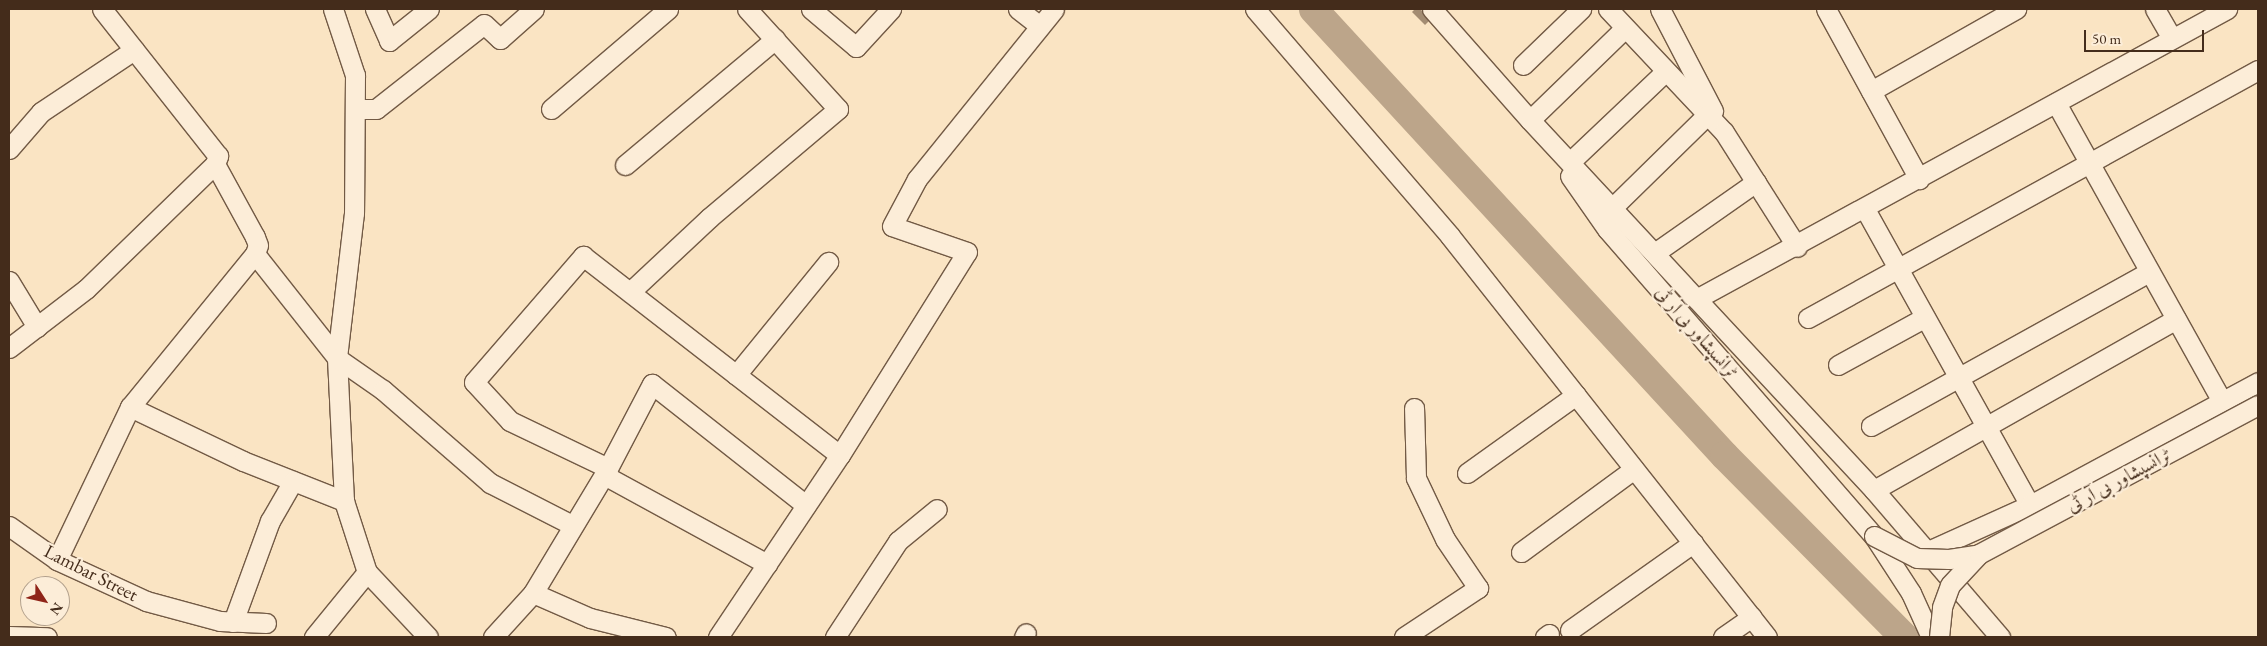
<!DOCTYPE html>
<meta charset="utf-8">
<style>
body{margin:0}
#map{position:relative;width:2267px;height:646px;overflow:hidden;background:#fae4c3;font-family:"EB Garamond",Amiri,serif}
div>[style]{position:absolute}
.river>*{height:29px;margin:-14.5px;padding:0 14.5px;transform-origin:14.5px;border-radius:14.5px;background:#bca58a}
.building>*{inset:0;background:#a38c72}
.roads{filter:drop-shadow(1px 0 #725a45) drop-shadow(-1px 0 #725a45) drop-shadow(0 1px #725a45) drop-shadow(0 -1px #725a45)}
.minor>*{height:19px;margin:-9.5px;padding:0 9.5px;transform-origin:9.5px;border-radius:9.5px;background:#fcedd8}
.bridges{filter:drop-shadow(1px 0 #725a45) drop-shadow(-1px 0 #725a45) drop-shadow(0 1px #725a45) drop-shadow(0 -1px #725a45)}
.minor-bridge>*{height:19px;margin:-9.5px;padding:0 9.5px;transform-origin:9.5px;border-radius:9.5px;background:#fcedd8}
span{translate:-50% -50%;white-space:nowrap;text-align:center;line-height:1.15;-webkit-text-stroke:4.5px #fcedd8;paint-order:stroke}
.street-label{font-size:19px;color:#442c1b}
.frame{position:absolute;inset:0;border:10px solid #442c1b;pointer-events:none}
.north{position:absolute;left:20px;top:576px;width:50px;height:50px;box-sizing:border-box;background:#fcedd8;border:1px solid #b2a08c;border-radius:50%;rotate:125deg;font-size:14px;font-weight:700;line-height:20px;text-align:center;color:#442c1b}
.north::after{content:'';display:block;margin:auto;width:18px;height:22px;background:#8f2418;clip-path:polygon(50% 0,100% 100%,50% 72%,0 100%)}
.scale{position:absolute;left:2084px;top:30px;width:120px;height:22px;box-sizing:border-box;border:2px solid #442c1b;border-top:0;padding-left:6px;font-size:15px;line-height:18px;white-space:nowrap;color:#442c1b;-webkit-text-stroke:4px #fcedd8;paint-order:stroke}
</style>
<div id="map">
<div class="river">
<div style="left:1313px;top:9px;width:606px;rotate:47.34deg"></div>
<div style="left:1724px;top:455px;width:256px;rotate:45.3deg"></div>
</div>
<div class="building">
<div style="clip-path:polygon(1415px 9px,1420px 9px,1431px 19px,1425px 25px,1412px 12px)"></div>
</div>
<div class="roads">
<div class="minor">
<div style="left:333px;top:9px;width:70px;rotate:71.6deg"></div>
<div style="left:355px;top:75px;width:138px;rotate:90.4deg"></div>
<div style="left:354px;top:213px;width:146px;rotate:96.7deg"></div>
<div style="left:337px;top:358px;width:143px;rotate:87.2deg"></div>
<div style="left:344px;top:501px;width:75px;rotate:72.1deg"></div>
<div style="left:367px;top:572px;width:89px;rotate:46.8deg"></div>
<div style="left:375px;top:9px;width:35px;rotate:66deg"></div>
<div style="left:389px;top:41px;width:51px;rotate:-38.7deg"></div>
<div style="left:811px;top:9px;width:59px;rotate:40.2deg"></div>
<div style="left:856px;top:47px;width:52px;rotate:-47.4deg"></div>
<div style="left:1018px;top:9px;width:28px;rotate:38deg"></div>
<div style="left:1255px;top:9px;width:299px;rotate:49.3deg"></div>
<div style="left:1450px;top:236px;width:511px;rotate:51.67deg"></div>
<div style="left:1432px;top:9px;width:148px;rotate:48.6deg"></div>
<div style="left:1530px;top:120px;width:505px;rotate:47.09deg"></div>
<div style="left:1874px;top:490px;width:194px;rotate:49.4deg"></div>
<div style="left:1608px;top:9px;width:169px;rotate:46.7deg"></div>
<div style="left:1724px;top:132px;width:136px;rotate:57.6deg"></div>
<div style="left:1660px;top:9px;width:115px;rotate:62.5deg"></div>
<div style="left:1826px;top:9px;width:194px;rotate:61.3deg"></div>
<div style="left:2155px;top:9px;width:34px;rotate:60deg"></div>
<div style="left:1523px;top:65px;width:81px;rotate:-44deg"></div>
<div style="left:1871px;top:91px;width:167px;rotate:-29.5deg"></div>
<div style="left:2056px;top:103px;width:341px;rotate:60.9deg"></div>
<div style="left:355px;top:109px;width:21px"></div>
<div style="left:376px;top:109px;width:137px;rotate:-38.2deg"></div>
<div style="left:484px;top:24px;width:22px;rotate:43deg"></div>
<div style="left:500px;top:39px;width:45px;rotate:-41.4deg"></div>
<div style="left:551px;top:109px;width:154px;rotate:-40.5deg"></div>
<div style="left:1530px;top:120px;width:132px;rotate:-44.1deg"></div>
<div style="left:9px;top:149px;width:49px;rotate:-49.1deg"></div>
<div style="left:41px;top:112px;width:112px;rotate:-33.7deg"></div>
<div style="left:1570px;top:162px;width:132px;rotate:-43.5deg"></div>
<div style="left:625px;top:165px;width:196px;rotate:-40deg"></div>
<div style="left:1570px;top:176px;width:65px;rotate:55.1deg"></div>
<div style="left:1607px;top:229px;width:407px;rotate:49deg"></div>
<div style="left:1874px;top:536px;width:68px;rotate:57deg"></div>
<div style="left:1911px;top:593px;width:48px;rotate:65.6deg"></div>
<div style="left:1613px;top:207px;width:132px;rotate:-44.4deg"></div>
<div style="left:1865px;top:209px;width:339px;rotate:60.9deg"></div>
<div style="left:1656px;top:252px;width:122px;rotate:-35deg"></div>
<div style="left:255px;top:254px;width:132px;rotate:51.7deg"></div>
<div style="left:337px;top:358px;width:56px;rotate:34.8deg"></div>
<div style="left:383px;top:390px;width:142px;rotate:41deg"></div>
<div style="left:490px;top:483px;width:92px;rotate:27.1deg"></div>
<div style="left:9px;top:281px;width:54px;rotate:58.7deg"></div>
<div style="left:630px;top:292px;width:108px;rotate:-43.1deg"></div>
<div style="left:709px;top:218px;width:169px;rotate:-40.2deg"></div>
<div style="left:838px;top:109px;width:135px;rotate:-132.3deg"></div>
<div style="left:1698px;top:298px;width:603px;rotate:-28.65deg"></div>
<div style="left:1808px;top:318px;width:514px;rotate:-28.86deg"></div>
<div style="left:9px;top:348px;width:97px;rotate:-37.5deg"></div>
<div style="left:86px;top:289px;width:180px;rotate:-44.1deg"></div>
<div style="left:215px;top:164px;width:9px;rotate:-69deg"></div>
<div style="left:218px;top:156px;width:187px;rotate:-128.3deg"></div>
<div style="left:1838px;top:365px;width:98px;rotate:-28.7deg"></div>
<div style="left:736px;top:375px;width:146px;rotate:-50.8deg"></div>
<div style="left:130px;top:407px;width:125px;rotate:25.5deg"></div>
<div style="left:243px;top:461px;width:109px;rotate:21.6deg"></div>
<div style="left:1871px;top:426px;width:318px;rotate:-29deg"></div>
<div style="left:608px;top:468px;width:95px;rotate:-62.4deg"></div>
<div style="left:652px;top:384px;width:196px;rotate:38.2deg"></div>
<div style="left:1467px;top:473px;width:134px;rotate:-35.6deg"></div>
<div style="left:604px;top:475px;width:186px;rotate:28.6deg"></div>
<div style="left:1874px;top:490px;width:347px;rotate:-29.5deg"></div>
<div style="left:9px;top:526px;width:59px;rotate:35.3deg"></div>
<div style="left:57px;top:560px;width:98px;rotate:24.7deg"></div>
<div style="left:146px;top:601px;width:77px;rotate:15.1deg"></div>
<div style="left:220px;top:621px;width:46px;rotate:2.5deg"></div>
<div style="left:1521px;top:552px;width:140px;rotate:-36.3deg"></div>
<div style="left:1926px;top:552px;width:114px;rotate:-24.3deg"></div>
<div style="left:2030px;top:505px;width:259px;rotate:-28.3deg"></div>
<div style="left:57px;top:560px;width:170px;rotate:-64.5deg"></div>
<div style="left:130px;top:407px;width:198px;rotate:-50.8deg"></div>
<div style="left:255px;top:254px;width:9px;rotate:-72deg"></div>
<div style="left:258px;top:245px;width:9px;rotate:-111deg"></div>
<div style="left:255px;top:237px;width:83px;rotate:-118.7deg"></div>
<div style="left:533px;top:593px;width:62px;rotate:23.7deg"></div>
<div style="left:590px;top:618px;width:78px;rotate:14deg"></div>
<div style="left:233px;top:622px;width:108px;rotate:-69.9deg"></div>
<div style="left:270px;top:521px;width:46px;rotate:-60.1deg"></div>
<div style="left:1570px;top:630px;width:151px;rotate:-35.3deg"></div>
<div style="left:9px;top:636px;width:38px;rotate:2deg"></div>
<div style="left:314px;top:637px;width:84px;rotate:-50.8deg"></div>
<div style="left:493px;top:637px;width:59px;rotate:-47.7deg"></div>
<div style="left:533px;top:593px;width:146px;rotate:-59deg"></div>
<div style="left:608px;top:468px;width:109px;rotate:-154.4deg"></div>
<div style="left:510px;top:421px;width:53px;rotate:-132.7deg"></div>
<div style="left:474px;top:382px;width:167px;rotate:-49.1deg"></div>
<div style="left:583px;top:256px;width:325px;rotate:37.8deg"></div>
<div style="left:718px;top:637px;width:219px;rotate:-56.2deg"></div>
<div style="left:840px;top:455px;width:239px;rotate:-58deg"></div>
<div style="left:967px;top:252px;width:79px;rotate:-160.9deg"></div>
<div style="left:892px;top:226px;width:53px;rotate:-62deg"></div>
<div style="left:917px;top:179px;width:218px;rotate:-51.1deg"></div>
<div style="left:835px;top:637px;width:115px;rotate:-56.7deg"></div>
<div style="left:898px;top:541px;width:50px;rotate:-39.4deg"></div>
<div style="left:1024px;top:637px;width:4px;rotate:-63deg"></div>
<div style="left:1404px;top:637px;width:89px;rotate:-33.5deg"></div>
<div style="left:1478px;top:588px;width:59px;rotate:-124deg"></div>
<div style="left:1445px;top:539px;width:68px;rotate:-115.4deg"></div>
<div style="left:1416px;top:478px;width:70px;rotate:-91.6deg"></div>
<div style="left:1545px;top:637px;width:5px;rotate:-37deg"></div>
<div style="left:1723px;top:637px;width:35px;rotate:-35deg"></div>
</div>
</div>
<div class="bridges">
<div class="minor-bridge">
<div style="left:1874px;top:536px;width:48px;rotate:27.1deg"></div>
<div style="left:1917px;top:558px;width:32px;rotate:2deg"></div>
<div style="left:1949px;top:559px;width:30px;rotate:-9deg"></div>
<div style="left:1939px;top:637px;width:30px;rotate:-84deg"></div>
<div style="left:1942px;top:607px;width:23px;rotate:-70deg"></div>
<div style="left:1950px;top:585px;width:42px;rotate:-46.9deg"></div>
<div style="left:1979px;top:554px;width:316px;rotate:-28.1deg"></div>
</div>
</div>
<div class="street-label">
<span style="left:1697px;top:332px;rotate:49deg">ٹرانسپشاور بی آر ٹی</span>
<span style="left:2119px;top:480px;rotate:-28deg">ٹرانسپشاور بی آر ٹی</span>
<span style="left:91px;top:573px;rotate:27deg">Lambar Street</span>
</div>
<div class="frame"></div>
<div class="north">N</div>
<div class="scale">50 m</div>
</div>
